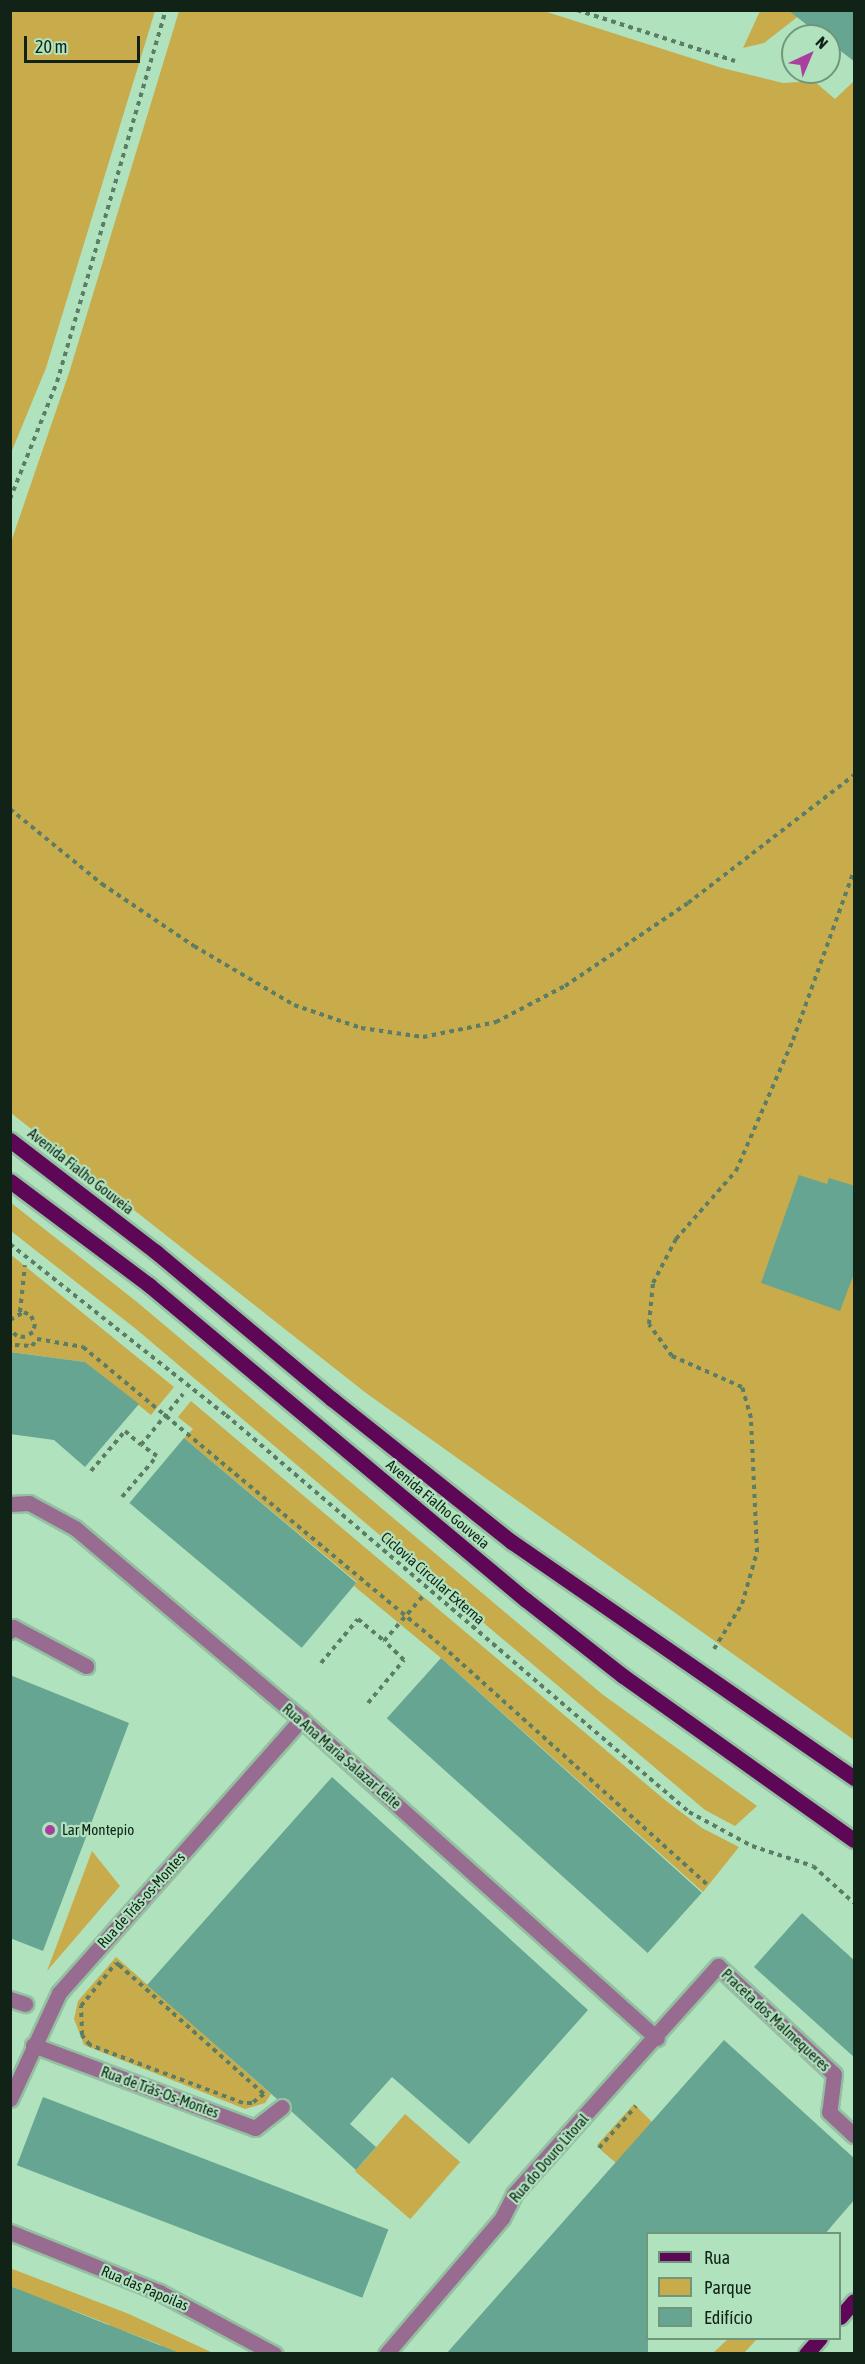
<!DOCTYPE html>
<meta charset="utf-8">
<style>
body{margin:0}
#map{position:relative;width:865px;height:2364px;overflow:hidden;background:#b0e2be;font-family:"Asap Condensed",sans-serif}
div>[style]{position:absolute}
.green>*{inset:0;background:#c8ab4b;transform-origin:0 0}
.building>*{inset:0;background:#65a592;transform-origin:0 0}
.path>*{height:4px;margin-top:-2px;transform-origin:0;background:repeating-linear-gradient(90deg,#5b7d65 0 4.5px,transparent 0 9px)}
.roads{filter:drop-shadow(2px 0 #93c0a0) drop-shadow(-2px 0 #93c0a0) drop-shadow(0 2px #93c0a0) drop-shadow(0 -2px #93c0a0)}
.minor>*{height:15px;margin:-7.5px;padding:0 7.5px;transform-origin:7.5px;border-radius:7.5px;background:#986c90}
.major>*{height:15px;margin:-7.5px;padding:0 7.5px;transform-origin:7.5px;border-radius:7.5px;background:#5e0756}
.dots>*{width:16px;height:16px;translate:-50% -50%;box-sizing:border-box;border:3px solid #b0e2be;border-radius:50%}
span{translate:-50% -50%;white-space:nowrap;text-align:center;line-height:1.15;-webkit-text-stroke:4.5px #b0e2be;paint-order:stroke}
.street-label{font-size:15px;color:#102316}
.poi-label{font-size:15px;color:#102316}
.left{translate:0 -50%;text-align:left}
.frame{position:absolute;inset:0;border:12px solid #102316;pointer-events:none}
.legend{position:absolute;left:646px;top:2232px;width:195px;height:108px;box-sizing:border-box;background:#b0e2be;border:2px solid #70967b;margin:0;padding:8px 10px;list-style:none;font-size:18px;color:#102316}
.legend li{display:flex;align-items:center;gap:12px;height:30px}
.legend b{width:30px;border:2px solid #70967b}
.north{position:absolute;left:781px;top:24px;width:60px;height:60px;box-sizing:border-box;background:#b0e2be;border:2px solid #70967b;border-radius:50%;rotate:44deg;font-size:16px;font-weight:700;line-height:24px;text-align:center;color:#102316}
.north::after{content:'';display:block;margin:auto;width:21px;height:27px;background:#ab3f9e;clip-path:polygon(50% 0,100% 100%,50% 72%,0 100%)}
.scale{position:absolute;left:24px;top:36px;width:116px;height:27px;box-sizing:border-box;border:3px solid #102316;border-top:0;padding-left:8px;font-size:18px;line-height:21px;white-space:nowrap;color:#102316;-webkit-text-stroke:4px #b0e2be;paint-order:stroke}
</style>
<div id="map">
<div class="green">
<div style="clip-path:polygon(11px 10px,155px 11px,46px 368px,11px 453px)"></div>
<div style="clip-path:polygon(179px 11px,544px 11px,722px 68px,783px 83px,814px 81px,835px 99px,854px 81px,854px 1740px,366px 1393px,11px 1113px,11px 542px,69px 373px)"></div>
<div style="clip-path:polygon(760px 11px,805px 11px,764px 43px,743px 48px)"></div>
<div style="clip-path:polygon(10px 1202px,137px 1302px,602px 1694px,757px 1806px,735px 1826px,705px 1810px,136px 1329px,11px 1231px)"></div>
<div style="clip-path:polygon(10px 1254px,174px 1387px,151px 1415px,85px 1362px,11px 1352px)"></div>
<div style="clip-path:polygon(191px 1401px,665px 1800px,702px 1828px,739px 1847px,703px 1892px,441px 1658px,354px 1586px,357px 1582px,184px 1438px,193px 1429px,178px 1417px)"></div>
<div style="clip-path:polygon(92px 1851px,120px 1886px,47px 1971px)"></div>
<div style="clip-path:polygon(116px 1957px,271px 2094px,265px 2103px,245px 2109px,84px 2045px,74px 2019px,78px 2001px)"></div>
<div style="clip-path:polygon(634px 2104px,651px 2121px,734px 2195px,616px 2163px,602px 2151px,597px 2145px)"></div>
<div style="left:405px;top:2114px;width:73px;height:76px;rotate:41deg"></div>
<div style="clip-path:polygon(10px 2268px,129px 2314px,213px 2353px,158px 2353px,161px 2345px,127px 2332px,120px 2335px,108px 2324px,72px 2310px,66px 2313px,11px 2286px)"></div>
<div style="clip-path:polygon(728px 2339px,728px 2338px,757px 2339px,744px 2353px,713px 2353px)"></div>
</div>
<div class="building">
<div style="clip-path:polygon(788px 10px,855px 10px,855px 62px,829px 42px,829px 36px,821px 36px)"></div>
<div style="clip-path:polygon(799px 1175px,827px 1184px,829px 1178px,855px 1186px,855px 1271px,840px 1311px,761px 1283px)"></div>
<div style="clip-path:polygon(10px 1352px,85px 1362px,139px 1404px,85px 1467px,54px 1440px,10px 1434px)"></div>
<div style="left:184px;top:1438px;width:225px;height:85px;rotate:40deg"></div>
<div style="left:441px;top:1658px;width:351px;height:81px;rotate:42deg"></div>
<div style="clip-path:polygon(10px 1675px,129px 1723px,43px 1951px,10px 1938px)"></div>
<div style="clip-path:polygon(332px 1777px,588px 2010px,469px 2144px,392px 2077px,350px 2124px,376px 2147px,356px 2170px,291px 2111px,289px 2101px,277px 2099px,147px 1985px)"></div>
<div style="clip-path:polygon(802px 1913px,855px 1961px,855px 2058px,754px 1967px)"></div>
<div style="clip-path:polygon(724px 2040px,855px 2159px,855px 2199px,836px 2221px,825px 2234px,648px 2234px,648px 2354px,446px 2354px)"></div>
<div style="left:43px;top:2097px;width:370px;height:73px;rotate:21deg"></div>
<div style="clip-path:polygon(10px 2286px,177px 2352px,176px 2354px,10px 2354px)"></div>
</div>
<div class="path">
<div style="left:577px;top:10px;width:166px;rotate:17.9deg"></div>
<div style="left:10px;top:499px;width:126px;rotate:-68.1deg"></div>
<div style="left:57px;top:382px;width:388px;rotate:-73.7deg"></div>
<div style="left:10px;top:809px;width:119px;rotate:39.2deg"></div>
<div style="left:102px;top:884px;width:111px;rotate:34deg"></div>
<div style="left:194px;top:946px;width:116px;rotate:30.5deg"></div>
<div style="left:294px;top:1005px;width:71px;rotate:18.9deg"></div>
<div style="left:361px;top:1028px;width:63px;rotate:8.3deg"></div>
<div style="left:423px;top:1037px;width:75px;rotate:-11.6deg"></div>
<div style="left:496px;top:1022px;width:78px;rotate:-27.6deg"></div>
<div style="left:565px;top:986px;width:148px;rotate:-34deg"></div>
<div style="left:688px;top:903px;width:210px;rotate:-37.6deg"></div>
<div style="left:10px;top:1244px;width:275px;rotate:38.4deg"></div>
<div style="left:226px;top:1415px;width:610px;rotate:40.61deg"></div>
<div style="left:689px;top:1812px;width:72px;rotate:28.4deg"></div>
<div style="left:752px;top:1846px;width:64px;rotate:18.2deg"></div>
<div style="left:813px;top:1866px;width:55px;rotate:42.1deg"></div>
<div style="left:20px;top:1312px;width:47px;rotate:-83.9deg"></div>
<div style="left:10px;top:1320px;width:16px;rotate:-30deg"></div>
<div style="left:24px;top:1312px;width:8px;rotate:30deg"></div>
<div style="left:31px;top:1316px;width:9px;rotate:63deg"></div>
<div style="left:35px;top:1324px;width:8px;rotate:104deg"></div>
<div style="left:33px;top:1332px;width:9px;rotate:148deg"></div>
<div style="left:25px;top:1337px;width:8px;rotate:-173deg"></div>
<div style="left:17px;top:1336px;width:9px;rotate:-139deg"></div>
<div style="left:15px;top:1345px;width:17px;rotate:3deg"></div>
<div style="left:32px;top:1346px;width:9px;rotate:-54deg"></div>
<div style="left:37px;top:1339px;width:47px;rotate:9.9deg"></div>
<div style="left:83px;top:1347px;width:476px;rotate:39.8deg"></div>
<div style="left:449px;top:1652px;width:350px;rotate:42deg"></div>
<div style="left:91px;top:1471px;width:52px;rotate:-49.6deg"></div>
<div style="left:125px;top:1431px;width:21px;rotate:41deg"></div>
<div style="left:122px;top:1497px;width:54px;rotate:-49.5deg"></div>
<div style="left:157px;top:1456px;width:19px;rotate:-145deg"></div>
<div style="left:141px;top:1445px;width:66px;rotate:-50.5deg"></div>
<div style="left:714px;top:1649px;width:53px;rotate:-58.1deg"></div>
<div style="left:742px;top:1604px;width:54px;rotate:-73.9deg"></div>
<div style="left:757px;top:1552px;width:134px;rotate:-92.6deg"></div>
<div style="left:751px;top:1418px;width:32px;rotate:-106deg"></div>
<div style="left:742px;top:1387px;width:77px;rotate:-156.1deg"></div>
<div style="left:672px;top:1356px;width:39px;rotate:-126deg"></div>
<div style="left:649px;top:1324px;width:41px;rotate:-84.4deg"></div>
<div style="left:653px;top:1283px;width:50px;rotate:-62.4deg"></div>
<div style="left:676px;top:1239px;width:91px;rotate:-48.6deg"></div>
<div style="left:736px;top:1171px;width:143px;rotate:-66.5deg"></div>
<div style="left:793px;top:1040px;width:180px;rotate:-70.2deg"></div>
<div style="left:321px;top:1663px;width:57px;rotate:-49.9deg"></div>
<div style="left:358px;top:1619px;width:34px;rotate:40deg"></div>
<div style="left:384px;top:1641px;width:60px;rotate:-49.1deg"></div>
<div style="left:368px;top:1703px;width:56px;rotate:-50.1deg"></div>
<div style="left:404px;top:1660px;width:28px;rotate:-136deg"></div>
<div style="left:116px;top:1963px;width:4px;rotate:34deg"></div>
<div style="left:119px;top:1965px;width:194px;rotate:41.7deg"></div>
<div style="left:264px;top:2094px;width:15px;rotate:143deg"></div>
<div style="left:252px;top:2103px;width:9px;rotate:180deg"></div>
<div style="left:243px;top:2103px;width:164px;rotate:-159.2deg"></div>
<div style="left:90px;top:2045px;width:13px;rotate:-129deg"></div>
<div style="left:82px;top:2035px;width:29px;rotate:-92deg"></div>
<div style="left:81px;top:2006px;width:55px;rotate:-50.9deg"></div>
<div style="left:599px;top:2148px;width:56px;rotate:-48.6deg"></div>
</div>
<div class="roads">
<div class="minor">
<div style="left:10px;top:1504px;width:19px;rotate:-3deg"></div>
<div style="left:29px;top:1503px;width:52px;rotate:28.5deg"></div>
<div style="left:75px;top:1528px;width:296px;rotate:40.2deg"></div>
<div style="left:301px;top:1719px;width:478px;rotate:41.9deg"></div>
<div style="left:10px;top:1631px;width:5px;rotate:-53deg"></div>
<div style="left:13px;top:1627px;width:83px;rotate:28.1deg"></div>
<div style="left:10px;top:1999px;width:16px;rotate:18deg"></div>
<div style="left:33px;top:2045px;width:237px;rotate:20.5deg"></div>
<div style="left:255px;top:2128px;width:34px;rotate:-38deg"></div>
<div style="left:10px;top:2099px;width:117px;rotate:-65.2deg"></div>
<div style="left:59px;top:1993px;width:366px;rotate:-48.5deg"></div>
<div style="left:10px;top:2232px;width:161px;rotate:21.9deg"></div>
<div style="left:159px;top:2292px;width:131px;rotate:28.3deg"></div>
<div style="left:386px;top:2354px;width:179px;rotate:-49.5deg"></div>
<div style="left:502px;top:2218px;width:27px;rotate:-63deg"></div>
<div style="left:514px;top:2194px;width:306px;rotate:-48.2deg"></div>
<div style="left:718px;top:1966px;width:158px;rotate:43deg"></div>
<div style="left:834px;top:2074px;width:38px;rotate:97deg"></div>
<div style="left:829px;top:2112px;width:34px;rotate:43deg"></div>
</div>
<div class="major">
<div style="left:10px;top:1140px;width:184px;rotate:37.5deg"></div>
<div style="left:156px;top:1252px;width:229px;rotate:39.9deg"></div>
<div style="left:332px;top:1399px;width:230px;rotate:38.5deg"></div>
<div style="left:512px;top:1542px;width:416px;rotate:34.6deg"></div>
<div style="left:10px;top:1181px;width:174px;rotate:36.8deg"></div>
<div style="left:149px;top:1285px;width:491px;rotate:39.9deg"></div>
<div style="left:526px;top:1600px;width:123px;rotate:38.1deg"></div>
<div style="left:623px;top:1676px;width:283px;rotate:35.4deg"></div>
<div style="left:840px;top:2317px;width:21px;rotate:-49deg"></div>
<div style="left:806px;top:2354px;width:21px;rotate:-49deg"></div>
</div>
</div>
<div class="dots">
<div style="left:50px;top:1830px;background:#ab3f9e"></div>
</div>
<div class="street-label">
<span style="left:81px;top:1171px;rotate:38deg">Avenida Fialho Gouveia</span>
<span style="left:438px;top:1504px;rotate:40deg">Avenida Fialho Gouveia</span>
<span style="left:433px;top:1578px;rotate:41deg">Ciclovia Circular Externa</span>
<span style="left:342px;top:1756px;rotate:41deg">Rua Ana Maria Salazar Leite</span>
<span style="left:141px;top:1900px;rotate:-48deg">Rua de Trás-os-Montes</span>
<span style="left:776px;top:2020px;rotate:43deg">Praceta dos Malmequeres</span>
<span style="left:160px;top:2092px;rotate:20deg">Rua de Trás-Os-Montes</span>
<span style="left:549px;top:2158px;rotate:-49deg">Rua do Douro Litoral</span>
<span style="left:145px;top:2288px;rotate:23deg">Rua das Papoilas</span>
</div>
<div class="poi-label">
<span class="left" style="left:62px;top:1830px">Lar Montepio</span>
</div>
<div class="frame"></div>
<ul class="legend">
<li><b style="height:8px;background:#5e0756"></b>Rua</li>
<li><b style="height:16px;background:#c8ab4b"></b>Parque</li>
<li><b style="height:16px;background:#65a592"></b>Edifício</li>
</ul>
<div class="north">N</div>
<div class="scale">20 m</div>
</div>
